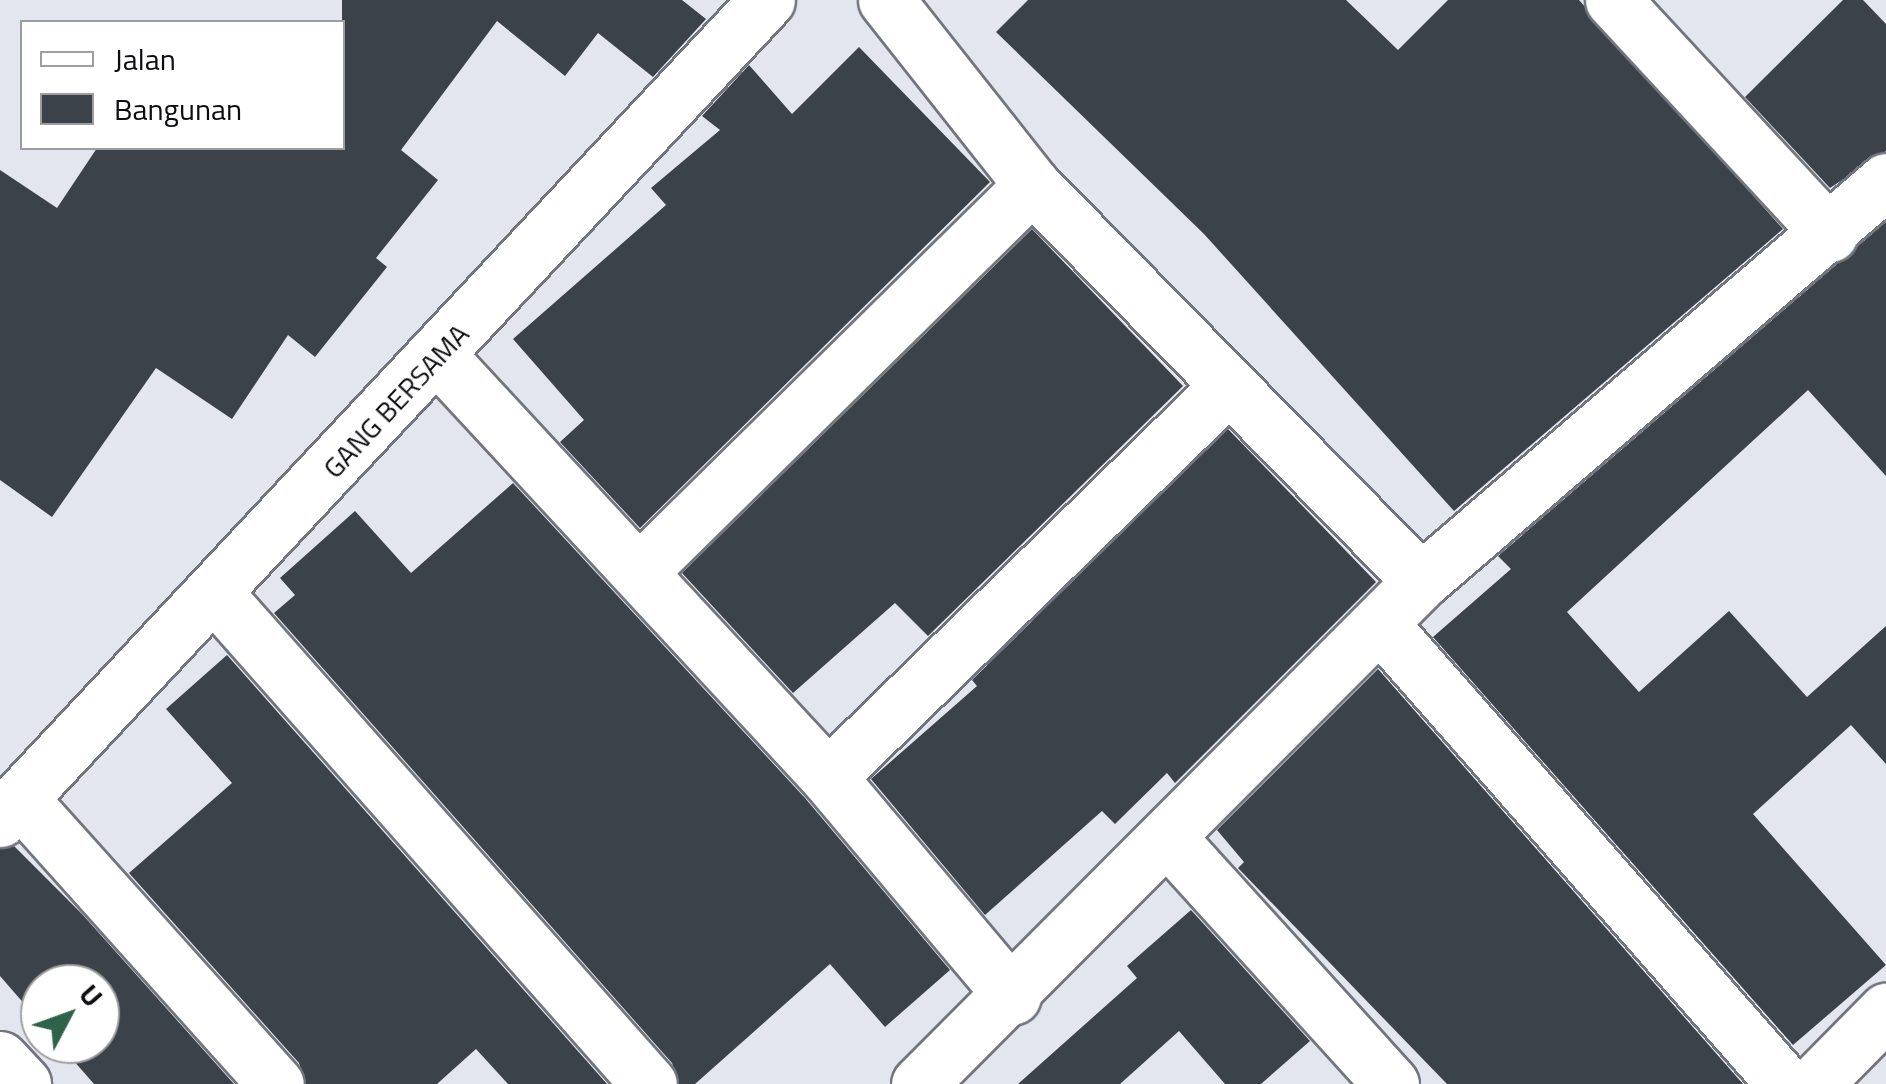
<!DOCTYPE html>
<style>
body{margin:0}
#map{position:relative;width:1886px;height:1084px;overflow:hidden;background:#e3e5ef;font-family:"Titillium Web",sans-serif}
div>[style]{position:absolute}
.building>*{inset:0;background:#3c4249}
.roads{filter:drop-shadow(2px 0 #73757e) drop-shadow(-2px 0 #73757e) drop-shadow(0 2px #73757e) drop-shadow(0 -2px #73757e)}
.street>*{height:55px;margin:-27.5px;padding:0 27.5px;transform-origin:27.5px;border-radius:27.5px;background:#fff}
span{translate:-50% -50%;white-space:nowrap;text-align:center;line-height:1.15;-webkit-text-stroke:10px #fff;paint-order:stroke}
.street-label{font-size:28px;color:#0c0d10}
.legend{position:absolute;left:20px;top:20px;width:325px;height:130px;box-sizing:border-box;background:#fff;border:2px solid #9e9e9f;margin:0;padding:12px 18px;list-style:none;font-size:30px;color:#0c0d10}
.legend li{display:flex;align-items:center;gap:20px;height:50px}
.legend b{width:50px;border:2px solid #9e9e9f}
.north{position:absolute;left:20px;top:964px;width:100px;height:100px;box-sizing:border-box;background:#fff;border:2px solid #9e9e9f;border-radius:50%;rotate:49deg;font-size:28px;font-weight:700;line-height:40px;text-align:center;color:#0c0d10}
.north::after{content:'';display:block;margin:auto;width:35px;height:45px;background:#2e634a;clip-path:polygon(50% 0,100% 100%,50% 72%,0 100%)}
</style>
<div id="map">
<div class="building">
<div style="clip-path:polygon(342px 0,682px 0,706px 19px,653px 77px,598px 33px,565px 76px,497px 21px,401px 150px,438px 180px,376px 258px,387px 267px,315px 357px,288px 335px,232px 419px,156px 368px,52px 517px,0 480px,0 170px,57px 208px,97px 148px,342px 148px)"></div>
<div style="clip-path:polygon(1028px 0,1346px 0,1398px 50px,1448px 0,1579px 0,1783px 229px,1454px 511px,1204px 234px,996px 32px)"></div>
<div style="clip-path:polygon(1843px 0,1863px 0,1886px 24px,1886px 151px,1830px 188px,1745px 97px)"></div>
<div style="clip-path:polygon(859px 47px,990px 182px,640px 528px,560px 442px,584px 420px,513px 339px,666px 205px,651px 188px,720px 130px,702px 116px,749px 65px,792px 114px)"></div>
<div style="clip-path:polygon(1886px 222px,1886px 476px,1808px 390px,1567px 612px,1639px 692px,1729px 611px,1807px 697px,1886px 626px,1886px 764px,1851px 725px,1753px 814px,1886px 965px,1793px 1045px,1433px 637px,1511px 569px,1498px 556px)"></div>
<div style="clip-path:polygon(1032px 229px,1183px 386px,928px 636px,895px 603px,793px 693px,682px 573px)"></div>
<div style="clip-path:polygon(1228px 429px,1376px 582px,1175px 783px,1167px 773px,1115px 824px,1102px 811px,985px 915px,871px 779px,977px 686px,972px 680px)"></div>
<div style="clip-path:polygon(513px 483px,805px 798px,950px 970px,885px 1027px,830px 964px,695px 1084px,679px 1084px,672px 1063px,274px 613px,295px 595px,280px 578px,355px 511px,411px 573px)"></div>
<div style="clip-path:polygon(227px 655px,607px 1084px,508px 1084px,476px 1049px,437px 1084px,306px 1084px,299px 1063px,129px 873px,232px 783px,166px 709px)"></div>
<div style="clip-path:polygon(1378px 669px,1743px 1084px,1447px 1084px,1238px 868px,1244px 862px,1217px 830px)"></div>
<div style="clip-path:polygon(14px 846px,82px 914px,234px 1084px,94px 1084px,59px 1044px,100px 1044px,100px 984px,40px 984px,40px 1022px,0 976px,0 849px)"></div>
<div style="clip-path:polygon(1191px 910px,1310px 1041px,1261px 1084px,1225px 1084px,1179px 1031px,1120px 1084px,1018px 1084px,1137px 978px,1127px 966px)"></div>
</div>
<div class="roads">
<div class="street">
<div style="left:886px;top:0;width:236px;rotate:51.7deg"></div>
<div style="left:1032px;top:185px;width:555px;rotate:45.51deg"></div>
<div style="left:1613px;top:0;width:319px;rotate:47.2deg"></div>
<div style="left:438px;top:356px;width:574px;rotate:47.19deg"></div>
<div style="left:828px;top:777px;width:287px;rotate:49.9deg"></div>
<div style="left:641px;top:570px;width:549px;rotate:-44.56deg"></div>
<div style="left:216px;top:595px;width:653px;rotate:48.48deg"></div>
<div style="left:1382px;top:626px;width:610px;rotate:48.66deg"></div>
<div style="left:828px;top:777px;width:555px;rotate:-44.34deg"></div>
<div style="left:20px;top:799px;width:383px;rotate:48.1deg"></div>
<div style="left:0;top:819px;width:1122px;rotate:-46.88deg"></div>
<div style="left:1168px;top:838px;width:332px;rotate:47.8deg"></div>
<div style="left:0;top:1059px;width:34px;rotate:47deg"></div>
<div style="left:919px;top:1084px;width:711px;rotate:-45.06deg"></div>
<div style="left:1421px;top:581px;width:613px;rotate:-40.7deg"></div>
<div style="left:1814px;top:1084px;width:103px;rotate:-45.4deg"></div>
</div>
</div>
<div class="street-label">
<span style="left:396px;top:401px;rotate:-47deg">GANG BERSAMA</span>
</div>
<ul class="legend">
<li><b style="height:12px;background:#fff"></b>Jalan</li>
<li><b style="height:28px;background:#3c4249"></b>Bangunan</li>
</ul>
<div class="north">U</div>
</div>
